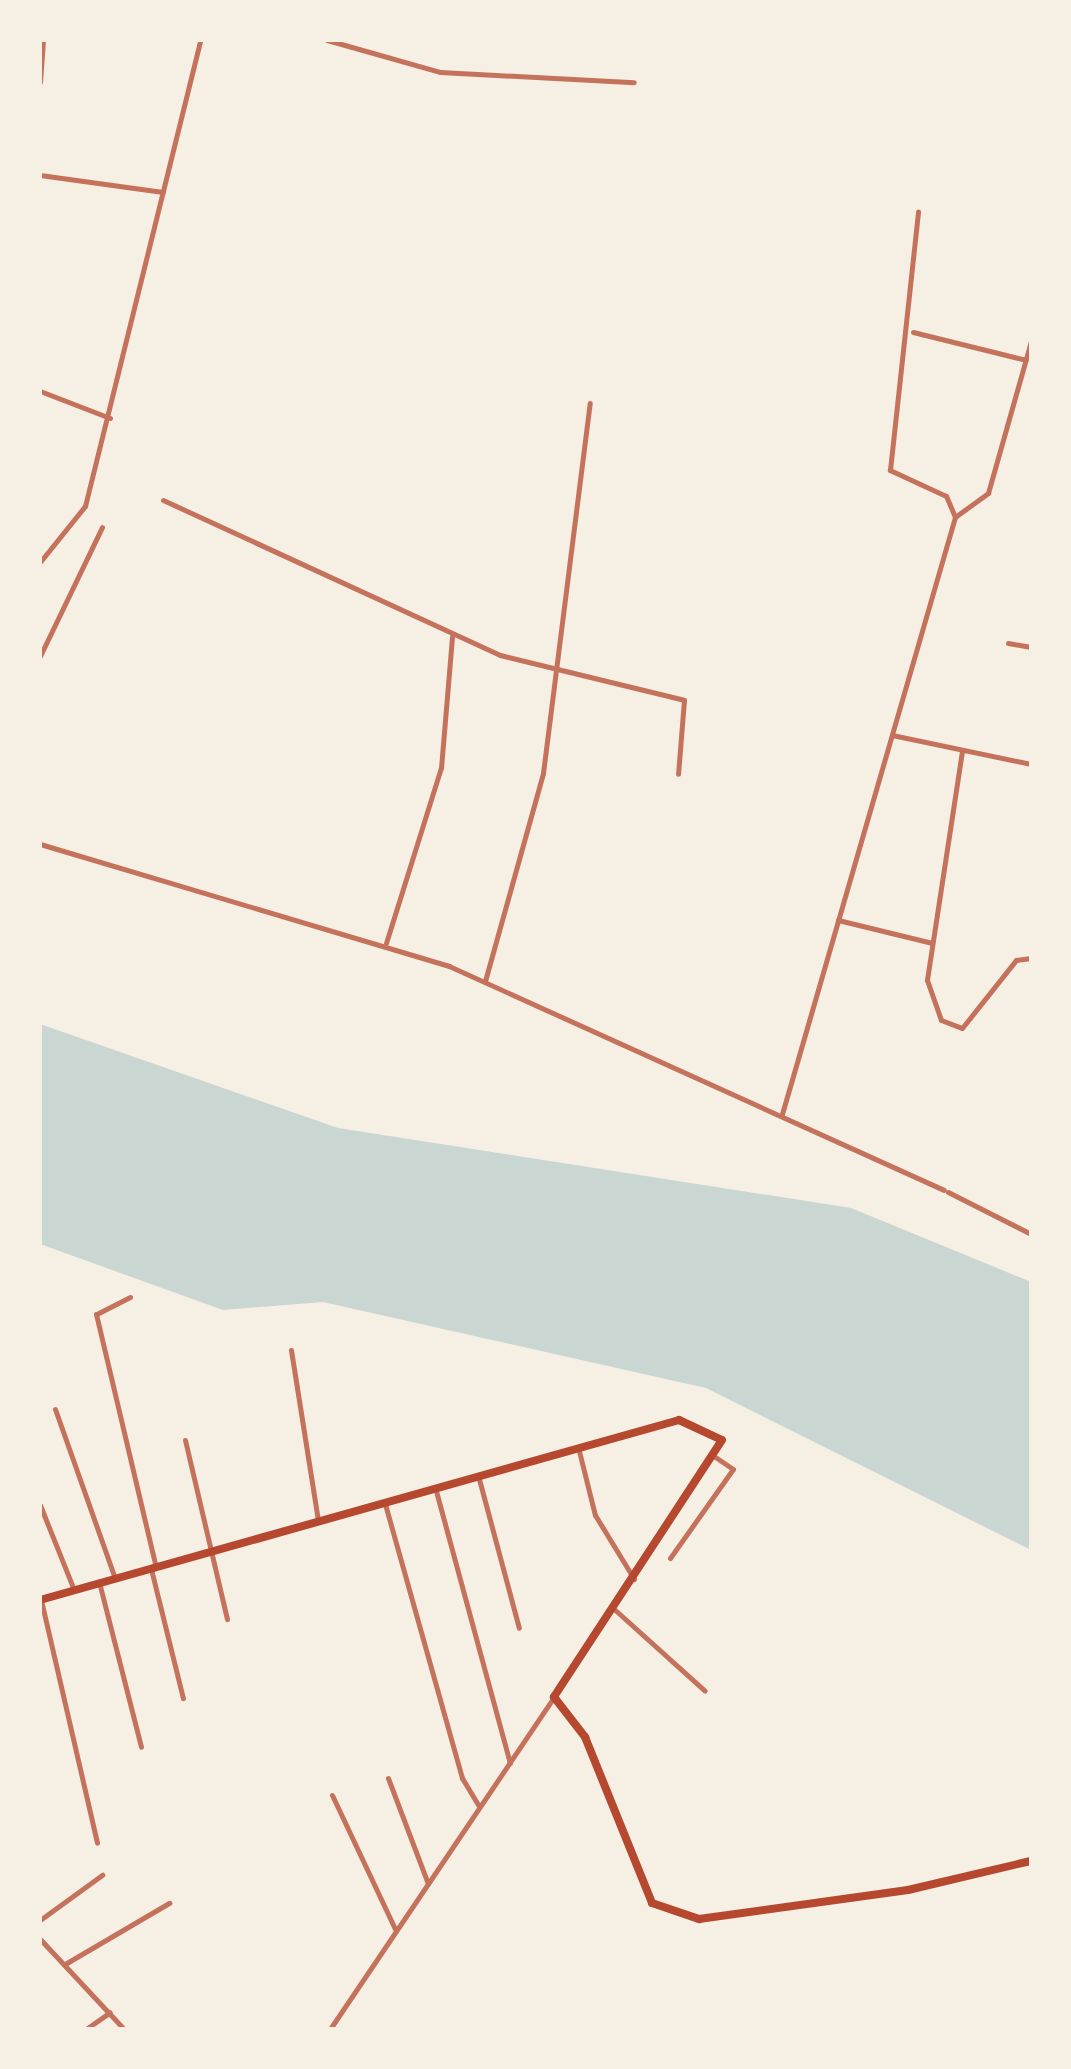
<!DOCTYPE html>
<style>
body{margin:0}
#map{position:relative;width:1071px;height:2069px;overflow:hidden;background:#f6efe4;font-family:Barlow,sans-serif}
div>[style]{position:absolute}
.water>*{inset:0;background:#c9d6d2}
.minor>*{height:5px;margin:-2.5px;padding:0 2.5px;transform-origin:2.5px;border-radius:2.5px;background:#c5725c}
.tertiary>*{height:5px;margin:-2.5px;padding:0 2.5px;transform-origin:2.5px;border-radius:2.5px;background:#c5725c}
.primary>*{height:8px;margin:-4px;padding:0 4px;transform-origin:4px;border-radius:4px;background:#b5482f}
span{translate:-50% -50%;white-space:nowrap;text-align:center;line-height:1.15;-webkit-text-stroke:8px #f6efe4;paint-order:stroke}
.frame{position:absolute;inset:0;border:42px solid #f6efe4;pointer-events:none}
</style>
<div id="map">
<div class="water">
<div style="clip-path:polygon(40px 1024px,338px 1128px,851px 1208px,1031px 1282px,1031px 1550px,706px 1388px,323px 1302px,223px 1310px,40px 1244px)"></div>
</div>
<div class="minor">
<div style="left:327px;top:40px;width:117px;rotate:15.8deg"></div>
<div style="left:440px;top:72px;width:194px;rotate:3deg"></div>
<div style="left:40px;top:82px;width:42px;rotate:-85.9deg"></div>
<div style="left:40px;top:175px;width:124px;rotate:7.9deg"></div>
<div style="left:913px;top:332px;width:116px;rotate:13.9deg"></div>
<div style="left:40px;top:391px;width:75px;rotate:21.1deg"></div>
<div style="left:163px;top:500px;width:371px;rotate:24.7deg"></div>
<div style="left:500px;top:655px;width:189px;rotate:13.7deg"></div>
<div style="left:684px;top:700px;width:74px;rotate:94.6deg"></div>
<div style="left:955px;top:517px;width:41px;rotate:-36deg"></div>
<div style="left:988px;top:493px;width:158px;rotate:-74.2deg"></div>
<div style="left:40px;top:562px;width:72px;rotate:-51.2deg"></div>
<div style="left:85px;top:506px;width:480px;rotate:-76.1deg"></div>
<div style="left:1008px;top:643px;width:23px;rotate:10deg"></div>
<div style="left:40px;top:656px;width:143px;rotate:-64.3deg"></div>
<div style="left:892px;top:735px;width:142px;rotate:11.8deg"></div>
<div style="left:962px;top:751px;width:232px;rotate:98.7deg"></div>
<div style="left:927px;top:980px;width:42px;rotate:70.7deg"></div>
<div style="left:941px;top:1020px;width:22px;rotate:21deg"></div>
<div style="left:962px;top:1028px;width:87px;rotate:-51.5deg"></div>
<div style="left:1016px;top:960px;width:15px;rotate:-8deg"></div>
<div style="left:838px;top:920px;width:97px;rotate:13.7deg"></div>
<div style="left:386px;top:943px;width:183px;rotate:-72.6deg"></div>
<div style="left:441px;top:768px;width:132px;rotate:-85.2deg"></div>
<div style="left:485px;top:981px;width:216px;rotate:-74.4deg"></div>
<div style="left:543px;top:773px;width:373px;rotate:-82.8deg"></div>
<div style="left:782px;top:1114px;width:622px;rotate:-73.84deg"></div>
<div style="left:955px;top:517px;width:23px;rotate:-113deg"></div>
<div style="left:946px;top:496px;width:62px;rotate:-155.1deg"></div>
<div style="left:890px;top:470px;width:260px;rotate:-83.8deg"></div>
<div style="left:130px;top:1297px;width:38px;rotate:153deg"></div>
<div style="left:96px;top:1314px;width:260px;rotate:76.7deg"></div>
<div style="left:291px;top:1350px;width:173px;rotate:81deg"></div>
<div style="left:55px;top:1409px;width:179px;rotate:70.5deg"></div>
<div style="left:185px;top:1440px;width:184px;rotate:76.8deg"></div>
<div style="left:579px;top:1451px;width:66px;rotate:76deg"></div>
<div style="left:595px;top:1515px;width:75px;rotate:58.6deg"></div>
<div style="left:479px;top:1479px;width:154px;rotate:75deg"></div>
<div style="left:436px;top:1491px;width:282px;rotate:74.8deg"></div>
<div style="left:385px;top:1504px;width:285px;rotate:74.3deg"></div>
<div style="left:462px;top:1778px;width:33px;rotate:59deg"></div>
<div style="left:40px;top:1505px;width:92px;rotate:68.2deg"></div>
<div style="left:670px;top:1558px;width:109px;rotate:-54.7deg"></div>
<div style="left:733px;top:1469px;width:25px;rotate:-146deg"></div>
<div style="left:151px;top:1569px;width:133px;rotate:76.1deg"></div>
<div style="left:99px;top:1582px;width:170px;rotate:75.7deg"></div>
<div style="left:41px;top:1600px;width:249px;rotate:77deg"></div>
<div style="left:614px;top:1609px;width:122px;rotate:42deg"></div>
<div style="left:388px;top:1778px;width:113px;rotate:69.3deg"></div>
<div style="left:332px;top:1795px;width:150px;rotate:64.8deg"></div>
<div style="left:40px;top:1920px;width:77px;rotate:-36deg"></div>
<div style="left:40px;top:1939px;width:123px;rotate:47deg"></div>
<div style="left:65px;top:1964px;width:121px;rotate:-30.4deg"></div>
<div style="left:86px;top:2029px;width:29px;rotate:-35deg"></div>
</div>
<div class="tertiary">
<div style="left:40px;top:844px;width:427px;rotate:16.6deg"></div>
<div style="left:449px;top:966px;width:543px;rotate:24.35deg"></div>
<div style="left:948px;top:1192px;width:93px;rotate:26.8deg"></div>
<div style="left:330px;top:2029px;width:400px;rotate:-56deg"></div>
</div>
<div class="primary">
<div style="left:40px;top:1600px;width:664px;rotate:-15.73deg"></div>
<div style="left:679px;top:1420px;width:47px;rotate:24.9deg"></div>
<div style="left:722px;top:1440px;width:307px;rotate:123.2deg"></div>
<div style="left:554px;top:1697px;width:51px;rotate:52.2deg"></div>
<div style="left:585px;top:1737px;width:179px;rotate:68deg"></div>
<div style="left:652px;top:1903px;width:50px;rotate:18.8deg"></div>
<div style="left:699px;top:1919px;width:211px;rotate:-7.9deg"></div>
<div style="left:908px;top:1890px;width:126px;rotate:-13.3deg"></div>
</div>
<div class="frame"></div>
</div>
